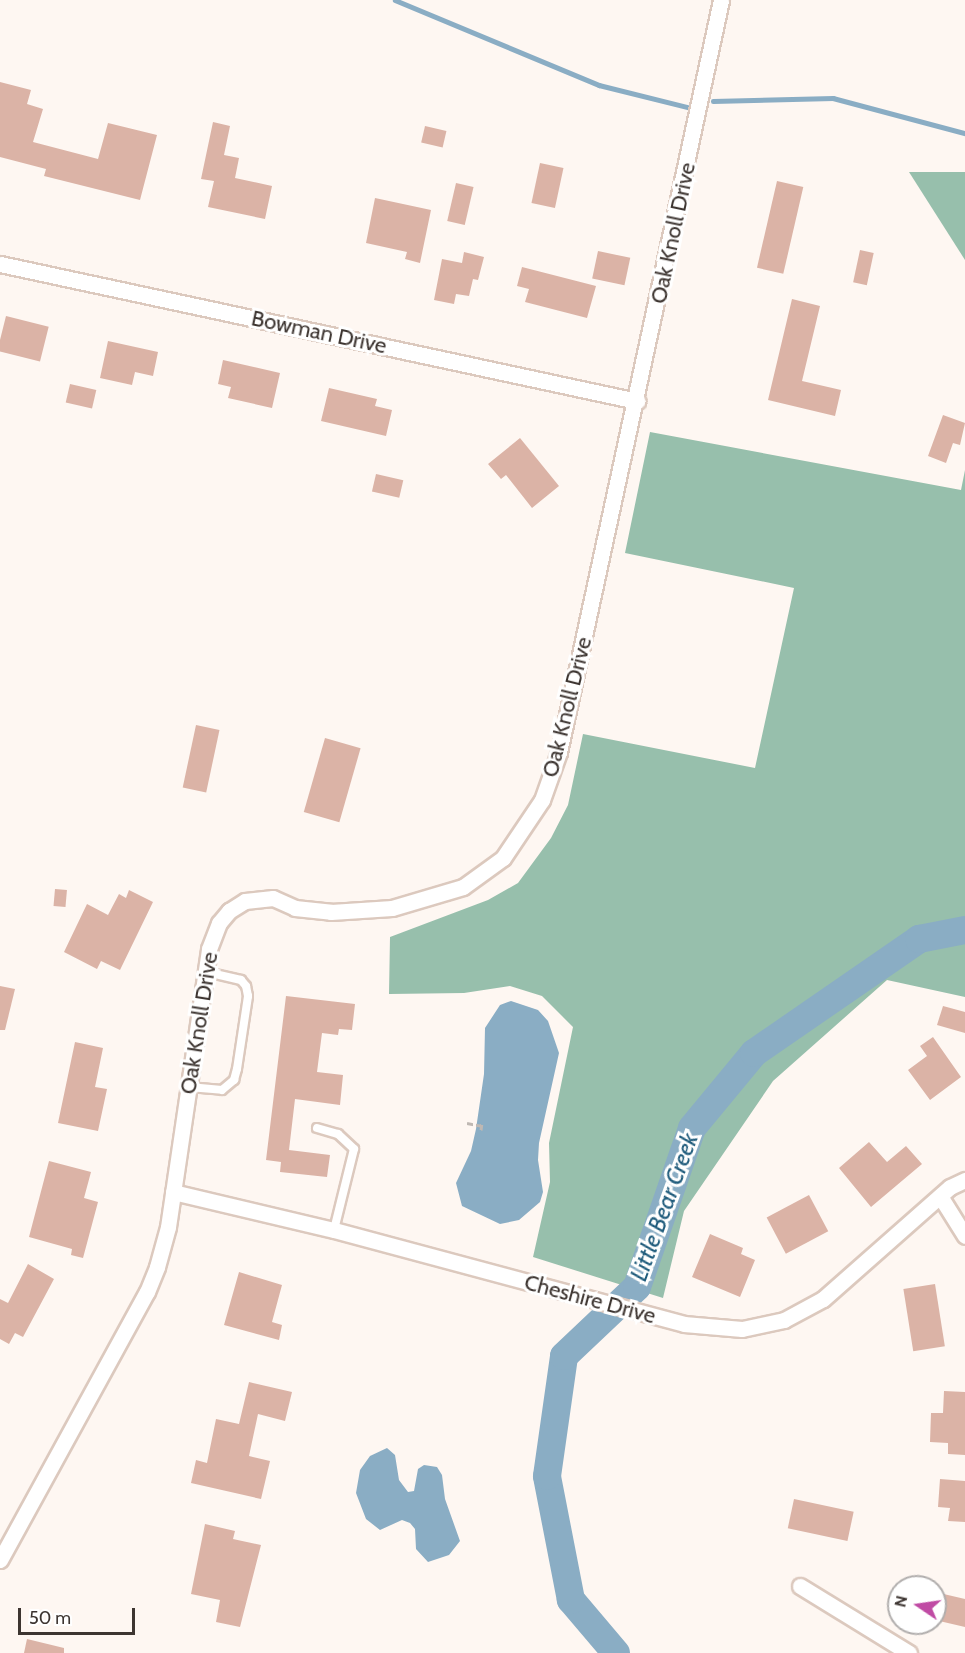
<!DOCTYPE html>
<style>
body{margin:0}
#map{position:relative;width:965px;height:1653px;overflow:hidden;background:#fef7f2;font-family:Cabin,sans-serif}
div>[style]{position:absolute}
.forest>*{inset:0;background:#97bfac}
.water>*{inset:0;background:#8aadc4}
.stream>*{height:4.5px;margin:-2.25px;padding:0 2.25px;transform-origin:2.25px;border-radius:2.25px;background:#8aadc4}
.river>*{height:28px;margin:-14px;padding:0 14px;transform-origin:14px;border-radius:14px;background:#8aadc4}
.building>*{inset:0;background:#dbb3a6;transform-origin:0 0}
.path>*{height:3px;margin-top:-1.5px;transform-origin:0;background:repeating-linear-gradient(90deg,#bfb8b3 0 6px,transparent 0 9px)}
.roads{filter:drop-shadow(2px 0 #dcc9be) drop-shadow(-2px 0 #dcc9be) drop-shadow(0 2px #dcc9be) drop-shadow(0 -2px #dcc9be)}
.service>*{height:8px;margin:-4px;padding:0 4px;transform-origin:4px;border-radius:4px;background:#fff}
.minor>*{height:15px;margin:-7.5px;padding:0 7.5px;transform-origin:7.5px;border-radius:7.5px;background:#fff}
span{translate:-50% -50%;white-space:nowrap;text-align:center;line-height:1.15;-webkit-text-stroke:6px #fff;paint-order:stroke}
.street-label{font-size:22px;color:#3d3531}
.water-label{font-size:24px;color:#205c7c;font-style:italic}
.north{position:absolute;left:887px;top:1575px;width:60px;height:60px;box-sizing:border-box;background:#fff;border:2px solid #b1aead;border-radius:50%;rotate:283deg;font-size:16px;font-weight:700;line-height:24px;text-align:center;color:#3d3531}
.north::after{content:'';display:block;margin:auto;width:21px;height:27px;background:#c04ba4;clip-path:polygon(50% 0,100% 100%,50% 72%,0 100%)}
.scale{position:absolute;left:18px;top:1608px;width:117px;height:27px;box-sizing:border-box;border:3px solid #3d3531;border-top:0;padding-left:8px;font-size:18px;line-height:21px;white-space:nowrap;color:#3d3531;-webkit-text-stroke:4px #fff;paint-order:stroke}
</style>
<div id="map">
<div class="forest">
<div style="clip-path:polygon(909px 172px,965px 172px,965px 260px)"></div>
<div style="clip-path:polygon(650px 432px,961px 490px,965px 470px,965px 997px,887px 980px,773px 1081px,684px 1211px,663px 1298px,533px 1257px,550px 1182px,549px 1143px,573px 1027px,542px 996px,510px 986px,464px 993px,389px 994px,390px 937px,488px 900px,518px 883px,551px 838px,568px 805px,583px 734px,755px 768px,794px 588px,625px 553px)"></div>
</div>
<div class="water">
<div style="clip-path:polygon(511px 1001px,538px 1010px,548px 1021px,559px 1053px,539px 1143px,538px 1160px,543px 1192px,540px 1202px,519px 1220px,500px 1224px,462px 1206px,456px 1183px,471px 1151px,476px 1129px,484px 1074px,485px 1028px,500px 1005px)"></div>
<div style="clip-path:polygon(387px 1448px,395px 1455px,399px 1480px,408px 1492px,414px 1491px,418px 1469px,424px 1465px,437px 1467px,442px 1475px,445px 1499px,460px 1541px,449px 1555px,428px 1562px,416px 1549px,415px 1529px,410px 1523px,402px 1520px,380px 1530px,366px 1519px,356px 1493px,360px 1470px,370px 1456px)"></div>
</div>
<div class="stream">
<div style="left:395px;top:0;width:221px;rotate:22.6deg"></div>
<div style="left:599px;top:85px;width:91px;rotate:14deg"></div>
<div style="left:713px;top:101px;width:120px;rotate:-1.4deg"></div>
<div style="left:833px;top:98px;width:137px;rotate:14.9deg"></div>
</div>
<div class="river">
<div style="left:616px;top:1653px;width:70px;rotate:-130.3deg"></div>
<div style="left:571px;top:1600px;width:126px;rotate:-101deg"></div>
<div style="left:547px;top:1476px;width:121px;rotate:-81.9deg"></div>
<div style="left:564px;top:1356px;width:100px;rotate:-43.4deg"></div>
<div style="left:637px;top:1287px;width:168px;rotate:-70.9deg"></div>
<div style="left:692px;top:1128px;width:97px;rotate:-50.4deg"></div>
<div style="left:754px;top:1053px;width:201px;rotate:-34.6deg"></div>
<div style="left:919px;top:939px;width:47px;rotate:-11.1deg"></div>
</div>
<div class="building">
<div style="clip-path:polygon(0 82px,31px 90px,27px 104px,43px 109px,33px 142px,98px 159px,108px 123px,157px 135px,140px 200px,44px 176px,46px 169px,0 157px)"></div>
<div style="clip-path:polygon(213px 122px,230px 126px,224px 155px,239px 158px,235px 178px,272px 186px,265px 219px,208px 207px,214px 181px,201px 179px)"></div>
<div style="left:425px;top:126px;width:22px;height:17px;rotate:13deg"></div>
<div style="left:540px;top:163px;width:24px;height:41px;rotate:12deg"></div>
<div style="left:777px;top:181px;width:27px;height:89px;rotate:13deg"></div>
<div style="left:456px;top:183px;width:18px;height:39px;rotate:13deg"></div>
<div style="clip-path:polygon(375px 198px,431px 210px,420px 263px,405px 259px,407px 252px,366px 243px)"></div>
<div style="left:860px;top:250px;width:14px;height:33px;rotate:12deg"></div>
<div style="left:598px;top:251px;width:33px;height:28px;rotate:12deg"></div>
<div style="clip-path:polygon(464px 252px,484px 257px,478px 280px,473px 279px,469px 296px,456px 294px,454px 304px,434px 300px,442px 259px,462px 263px)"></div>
<div style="clip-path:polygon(522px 267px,596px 286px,587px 318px,525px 302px,529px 289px,517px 286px)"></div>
<div style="clip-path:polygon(792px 299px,820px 306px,802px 381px,841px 390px,835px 416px,768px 400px)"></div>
<div style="left:6px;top:316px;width:44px;height:36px;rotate:14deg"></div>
<div style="clip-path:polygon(108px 341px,158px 352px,153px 376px,135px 372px,132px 385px,100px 378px)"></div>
<div style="clip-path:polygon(223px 360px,280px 373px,272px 408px,228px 398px,231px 387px,218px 384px)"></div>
<div style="left:70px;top:384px;width:27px;height:19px;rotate:13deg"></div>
<div style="clip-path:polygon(329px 388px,377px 399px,375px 406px,392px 410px,386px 436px,321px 421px)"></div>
<div style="clip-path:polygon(943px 415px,965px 423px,960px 445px,953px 443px,946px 463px,928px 456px)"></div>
<div style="clip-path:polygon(520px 438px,559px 486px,532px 508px,506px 475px,501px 479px,488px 464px)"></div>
<div style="left:376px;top:474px;width:28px;height:18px;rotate:13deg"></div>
<div style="left:196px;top:725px;width:24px;height:64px;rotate:12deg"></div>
<div style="left:325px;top:738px;width:37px;height:77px;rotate:16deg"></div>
<div style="left:55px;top:889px;width:12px;height:17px;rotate:5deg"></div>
<div style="clip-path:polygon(129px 890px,153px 902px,120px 970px,101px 961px,97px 969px,64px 952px,87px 904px,108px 915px,119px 894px,126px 898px)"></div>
<div style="clip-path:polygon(0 986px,15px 989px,5px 1030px,0 1030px)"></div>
<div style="clip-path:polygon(286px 996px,355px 1004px,352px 1030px,339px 1029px,338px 1035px,322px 1033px,317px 1072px,343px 1075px,340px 1105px,295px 1099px,289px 1150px,330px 1155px,327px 1177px,280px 1172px,281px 1162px,266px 1160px)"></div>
<div style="clip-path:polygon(943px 1006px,965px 1012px,965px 1033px,937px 1025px)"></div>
<div style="clip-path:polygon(933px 1037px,961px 1077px,930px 1100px,908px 1070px,927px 1056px,920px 1046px)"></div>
<div style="clip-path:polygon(75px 1042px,103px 1048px,95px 1087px,107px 1089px,98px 1131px,58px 1123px)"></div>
<div style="clip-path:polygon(869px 1142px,887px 1162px,906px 1146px,922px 1164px,871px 1207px,839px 1168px)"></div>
<div style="clip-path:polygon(49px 1161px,91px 1172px,84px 1198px,98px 1202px,83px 1258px,71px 1255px,72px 1249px,29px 1237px)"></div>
<div style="left:809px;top:1195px;width:41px;height:48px;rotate:62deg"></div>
<div style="clip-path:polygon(710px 1234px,743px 1248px,741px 1254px,755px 1260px,740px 1297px,692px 1277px)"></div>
<div style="clip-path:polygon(28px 1264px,54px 1279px,23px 1337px,15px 1333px,9px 1344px,0 1339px,0 1299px,8px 1303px)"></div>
<div style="clip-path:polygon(239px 1272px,282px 1285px,272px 1322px,282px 1325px,279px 1340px,224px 1325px)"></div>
<div style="left:935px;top:1284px;width:63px;height:32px;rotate:81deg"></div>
<div style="clip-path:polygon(249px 1382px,292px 1392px,285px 1421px,258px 1414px,249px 1456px,270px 1461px,261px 1499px,191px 1483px,196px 1460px,207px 1463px,216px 1419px,239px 1424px)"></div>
<div style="clip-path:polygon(944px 1391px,965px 1392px,965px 1455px,948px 1454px,948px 1443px,930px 1442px,931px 1413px,943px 1413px)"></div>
<div style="clip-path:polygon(940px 1479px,965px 1481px,965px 1522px,948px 1521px,950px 1508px,938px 1507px)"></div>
<div style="left:794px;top:1499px;width:61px;height:30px;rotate:12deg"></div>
<div style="clip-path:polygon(205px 1524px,235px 1531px,233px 1539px,261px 1545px,240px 1627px,216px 1622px,220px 1600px,191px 1594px)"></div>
<div style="clip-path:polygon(935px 1592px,965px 1599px,965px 1627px,935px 1620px)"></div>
<div style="clip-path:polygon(27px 1639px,64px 1648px,64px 1653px,24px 1653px)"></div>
</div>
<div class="path">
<div style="left:467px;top:1123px;width:15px;rotate:11deg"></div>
<div style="left:481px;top:1130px;width:8px;rotate:-83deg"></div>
</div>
<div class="roads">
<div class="service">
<div style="left:189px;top:1087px;width:33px;rotate:5deg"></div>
<div style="left:222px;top:1090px;width:16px;rotate:-40deg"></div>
<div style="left:234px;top:1080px;width:11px;rotate:-75deg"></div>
<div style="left:237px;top:1069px;width:74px;rotate:-81.4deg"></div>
<div style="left:248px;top:996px;width:10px;rotate:-101deg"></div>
<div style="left:246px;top:986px;width:8px;rotate:-130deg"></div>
<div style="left:241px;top:980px;width:36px;rotate:-167deg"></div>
<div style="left:317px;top:1128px;width:22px;rotate:16deg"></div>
<div style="left:338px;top:1134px;width:22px;rotate:43deg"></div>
<div style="left:354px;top:1149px;width:83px;rotate:103.9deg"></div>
</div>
<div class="minor">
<div style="left:0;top:264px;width:652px;rotate:12.14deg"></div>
<div style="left:173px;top:1192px;width:165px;rotate:13.3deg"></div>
<div style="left:334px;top:1230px;width:362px;rotate:15deg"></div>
<div style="left:684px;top:1324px;width:58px;rotate:4.9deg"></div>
<div style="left:742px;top:1329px;width:43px;rotate:-12.1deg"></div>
<div style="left:784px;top:1320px;width:44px;rotate:-28.3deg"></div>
<div style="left:823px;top:1299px;width:169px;rotate:-41.4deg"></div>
<div style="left:950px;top:1187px;width:17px;rotate:-25deg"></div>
<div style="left:940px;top:1196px;width:47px;rotate:58deg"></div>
<div style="left:0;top:1560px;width:306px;rotate:-61.3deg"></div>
<div style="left:147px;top:1292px;width:27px;rotate:-68deg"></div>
<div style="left:157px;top:1267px;width:41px;rotate:-74.6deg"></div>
<div style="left:168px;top:1227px;width:281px;rotate:-81.6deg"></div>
<div style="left:209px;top:949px;width:28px;rotate:-69deg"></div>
<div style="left:219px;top:923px;width:16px;rotate:-50deg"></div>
<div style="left:229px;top:911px;width:19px;rotate:-32deg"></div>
<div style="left:245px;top:901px;width:28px;rotate:-6deg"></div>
<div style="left:273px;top:898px;width:24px;rotate:24deg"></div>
<div style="left:295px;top:908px;width:36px;rotate:6deg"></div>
<div style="left:331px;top:912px;width:61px;rotate:-3.8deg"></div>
<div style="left:392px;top:908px;width:74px;rotate:-16.5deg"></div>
<div style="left:463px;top:887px;width:49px;rotate:-35.9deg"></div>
<div style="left:503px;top:858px;width:70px;rotate:-56.1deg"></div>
<div style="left:542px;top:800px;width:51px;rotate:-70.5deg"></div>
<div style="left:559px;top:752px;width:769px;rotate:-77.84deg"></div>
<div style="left:800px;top:1586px;width:128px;rotate:31.6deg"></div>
</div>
</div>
<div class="street-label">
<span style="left:673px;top:233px;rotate:-78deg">Oak Knoll Drive</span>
<span style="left:319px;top:332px;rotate:12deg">Bowman Drive</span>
<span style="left:567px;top:707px;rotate:-76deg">Oak Knoll Drive</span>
<span style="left:199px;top:1023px;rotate:-81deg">Oak Knoll Drive</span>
<span style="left:590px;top:1299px;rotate:15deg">Cheshire Drive</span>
</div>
<div class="water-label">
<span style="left:664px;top:1207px;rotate:-70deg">Little Bear Creek</span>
</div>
<div class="north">N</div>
<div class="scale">50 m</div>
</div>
